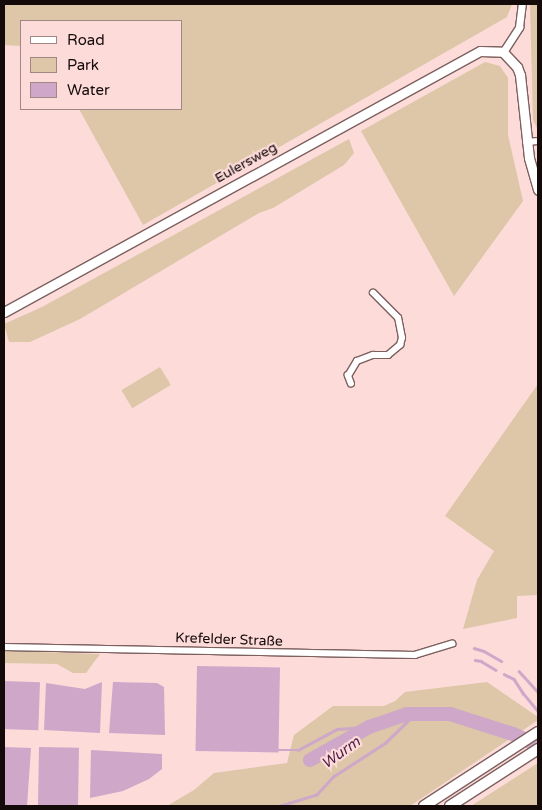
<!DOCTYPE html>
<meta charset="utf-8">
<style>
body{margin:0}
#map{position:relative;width:542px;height:810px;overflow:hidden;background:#fcdbd9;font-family:"Varela Round",sans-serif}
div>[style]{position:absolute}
.green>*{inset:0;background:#ddc7a8;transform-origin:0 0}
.water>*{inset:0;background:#cea7c9;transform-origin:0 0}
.stream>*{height:2.5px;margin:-1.25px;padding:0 1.25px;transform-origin:1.25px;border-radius:1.25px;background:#cea7c9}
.river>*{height:14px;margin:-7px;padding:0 7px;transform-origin:7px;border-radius:7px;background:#cea7c9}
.roads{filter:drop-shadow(1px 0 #7c605e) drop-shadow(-1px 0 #7c605e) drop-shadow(0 1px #7c605e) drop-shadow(0 -1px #7c605e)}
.minor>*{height:5.5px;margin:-2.75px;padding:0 2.75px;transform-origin:2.75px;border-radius:2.75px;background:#fff}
.tertiary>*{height:7px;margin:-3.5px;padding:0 3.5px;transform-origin:3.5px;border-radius:3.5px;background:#fff}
.secondary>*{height:9px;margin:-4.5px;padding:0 4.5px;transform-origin:4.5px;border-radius:4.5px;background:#fff}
.motorway>*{height:10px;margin:-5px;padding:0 5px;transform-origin:5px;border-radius:5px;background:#fff}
span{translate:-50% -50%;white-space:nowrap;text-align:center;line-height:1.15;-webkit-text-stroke:4.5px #fcdbd9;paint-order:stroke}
.street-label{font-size:14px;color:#140a0a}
.water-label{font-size:15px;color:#4e1e4a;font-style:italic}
.frame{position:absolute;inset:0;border:5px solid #140a0a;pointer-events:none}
.legend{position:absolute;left:20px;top:20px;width:162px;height:90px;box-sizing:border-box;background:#fcdbd9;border:1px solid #9f8786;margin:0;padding:6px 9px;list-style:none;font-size:15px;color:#140a0a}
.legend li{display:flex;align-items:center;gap:10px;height:25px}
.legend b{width:25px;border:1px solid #9f8786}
</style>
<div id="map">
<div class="green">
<div style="clip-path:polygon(4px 4px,512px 4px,507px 17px,143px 225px,79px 109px,181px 109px,181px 21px,21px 21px,21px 46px,4px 45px)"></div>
<div style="clip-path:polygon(530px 4px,538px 4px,538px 130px,533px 120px)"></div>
<div style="clip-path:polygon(485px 62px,500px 66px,508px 78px,508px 135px,523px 201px,454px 296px,361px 131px)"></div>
<div style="clip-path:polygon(349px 139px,354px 153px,344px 165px,273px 208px,259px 213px,80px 319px,30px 342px,9px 342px,4px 324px,42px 307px)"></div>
<div style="left:160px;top:367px;width:21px;height:45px;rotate:59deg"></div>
<div style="clip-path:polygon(538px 384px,538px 595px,517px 596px,517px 618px,463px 629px,477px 580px,494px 551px,445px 516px)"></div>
<div style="clip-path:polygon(4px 651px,9px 651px,100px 654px,86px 673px,73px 673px,57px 664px,4px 663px)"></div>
<div style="clip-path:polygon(487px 682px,538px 717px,538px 720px,410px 806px,167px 806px,194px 790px,214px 773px,287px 763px,294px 735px,333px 706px,384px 706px,395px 701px,405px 692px)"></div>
<div style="clip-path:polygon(538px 763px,538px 806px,471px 806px)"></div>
</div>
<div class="water">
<div style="left:197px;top:666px;width:83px;height:85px;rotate:1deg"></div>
<div style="left:4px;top:681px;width:36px;height:48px;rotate:2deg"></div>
<div style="clip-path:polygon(102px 682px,100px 733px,44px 730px,46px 683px,85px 689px)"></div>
<div style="clip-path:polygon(113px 682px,157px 683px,164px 687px,165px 735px,109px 733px)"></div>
<div style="clip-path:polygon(4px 747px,31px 748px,27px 806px,4px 806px)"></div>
<div style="left:39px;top:747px;width:40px;height:59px;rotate:1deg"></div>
<div style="clip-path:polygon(91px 750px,162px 754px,162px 769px,149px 779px,123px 791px,90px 798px)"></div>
</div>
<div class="stream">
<div style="left:474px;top:648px;width:10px;rotate:17deg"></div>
<div style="left:484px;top:651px;width:20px;rotate:30deg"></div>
<div style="left:475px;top:660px;width:6px;rotate:9deg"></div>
<div style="left:481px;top:661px;width:17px;rotate:31deg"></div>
<div style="left:519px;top:671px;width:28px;rotate:48deg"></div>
<div style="left:504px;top:674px;width:11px;rotate:27deg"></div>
<div style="left:514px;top:679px;width:17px;rotate:57deg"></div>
<div style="left:523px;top:693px;width:23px;rotate:50deg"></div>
<div style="left:277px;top:750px;width:21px"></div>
<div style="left:298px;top:750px;width:44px;rotate:-28.3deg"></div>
<div style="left:337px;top:729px;width:32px;rotate:-4deg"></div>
<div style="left:279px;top:806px;width:39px;rotate:-17deg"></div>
<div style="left:316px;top:795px;width:26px;rotate:-47deg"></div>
<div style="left:334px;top:776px;width:61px;rotate:-32.9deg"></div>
<div style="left:385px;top:743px;width:43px;rotate:-44.1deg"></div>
</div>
<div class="river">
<div style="left:310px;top:760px;width:68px;rotate:-29.2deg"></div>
<div style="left:369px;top:727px;width:40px;rotate:-18.9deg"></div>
<div style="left:407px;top:714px;width:43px"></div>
<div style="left:450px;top:714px;width:66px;rotate:17.6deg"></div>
<div style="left:513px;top:734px;width:27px;rotate:24deg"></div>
</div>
<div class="roads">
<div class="minor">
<div style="left:526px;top:142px;width:12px;rotate:-5deg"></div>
<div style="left:351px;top:384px;width:9px;rotate:-111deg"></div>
<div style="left:348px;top:376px;width:17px;rotate:-59deg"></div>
<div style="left:357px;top:361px;width:17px;rotate:-21deg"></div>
<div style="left:373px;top:355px;width:15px"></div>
<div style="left:388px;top:355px;width:16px;rotate:-40deg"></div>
<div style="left:400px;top:345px;width:7px;rotate:-74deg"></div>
<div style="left:402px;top:338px;width:20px;rotate:-101deg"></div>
<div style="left:398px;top:318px;width:35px;rotate:-135deg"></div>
<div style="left:4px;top:647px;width:411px;rotate:1.1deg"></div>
<div style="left:415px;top:655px;width:39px;rotate:-17deg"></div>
</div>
<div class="tertiary">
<div style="left:503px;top:52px;width:30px;rotate:-57deg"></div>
<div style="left:519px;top:27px;width:23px;rotate:-83deg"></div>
</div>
<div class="secondary">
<div style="left:4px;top:312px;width:543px;rotate:-28.74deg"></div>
<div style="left:480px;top:51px;width:23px;rotate:2deg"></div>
<div style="left:503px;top:52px;width:21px;rotate:47deg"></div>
<div style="left:517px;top:67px;width:9px;rotate:69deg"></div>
<div style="left:520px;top:75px;width:83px;rotate:83.8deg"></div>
<div style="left:529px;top:158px;width:33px;rotate:74deg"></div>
</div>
<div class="motorway">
<div style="left:424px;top:806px;width:136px;rotate:-33deg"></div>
<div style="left:450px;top:806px;width:105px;rotate:-32.9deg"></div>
</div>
</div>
<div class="street-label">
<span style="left:246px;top:163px;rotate:-29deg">Eulersweg</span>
<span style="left:229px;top:640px;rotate:2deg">Krefelder Straße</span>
</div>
<div class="water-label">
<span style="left:341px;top:753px;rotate:-36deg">Wurm</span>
</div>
<div class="frame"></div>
<ul class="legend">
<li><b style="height:6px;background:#fff"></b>Road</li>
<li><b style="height:14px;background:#ddc7a8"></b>Park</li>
<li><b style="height:14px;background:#cea7c9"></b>Water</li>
</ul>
</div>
